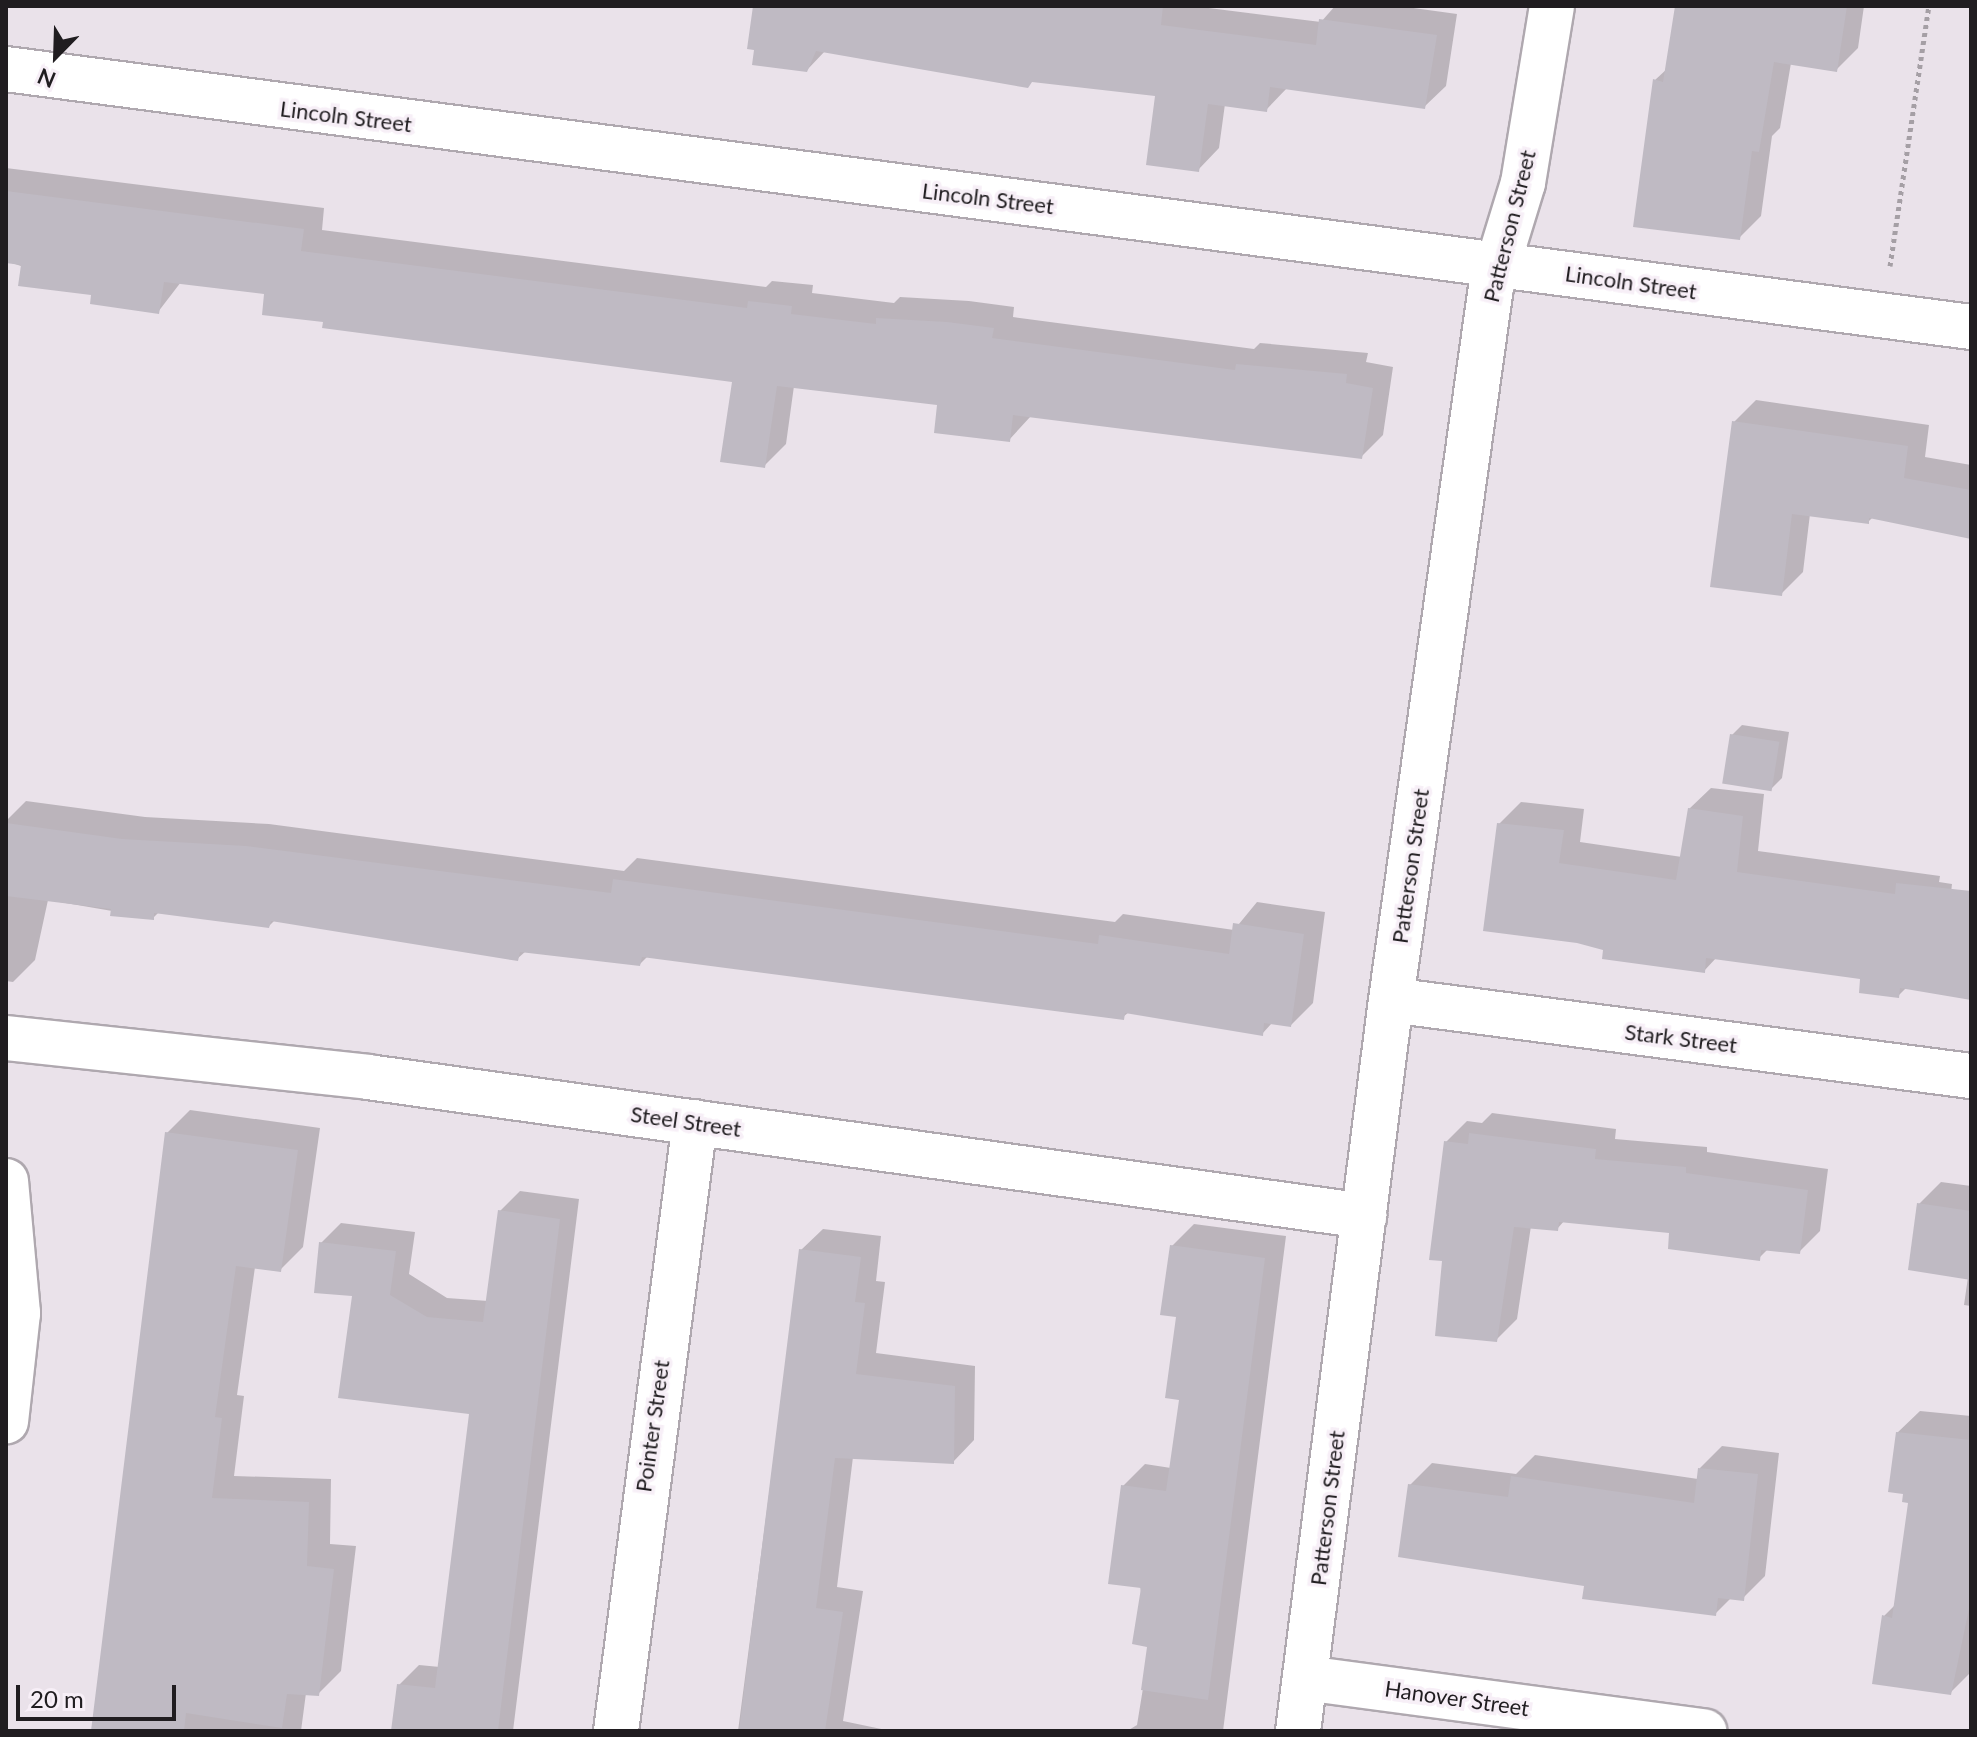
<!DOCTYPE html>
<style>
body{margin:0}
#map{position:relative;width:1977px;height:1737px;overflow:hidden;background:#eae2ea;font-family:Lato,sans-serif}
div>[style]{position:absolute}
.shadow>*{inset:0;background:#0003}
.building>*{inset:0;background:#bfbac3;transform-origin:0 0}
.path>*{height:5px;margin-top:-2.5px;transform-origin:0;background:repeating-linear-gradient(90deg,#a59fa5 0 4px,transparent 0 8px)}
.roads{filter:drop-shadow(2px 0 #afa8af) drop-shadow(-2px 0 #afa8af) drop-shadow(0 2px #afa8af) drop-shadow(0 -2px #afa8af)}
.minor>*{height:44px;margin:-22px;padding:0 22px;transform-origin:22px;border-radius:22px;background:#fff}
span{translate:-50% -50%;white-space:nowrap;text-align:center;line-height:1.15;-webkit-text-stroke:7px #f7eff7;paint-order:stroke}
.street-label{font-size:22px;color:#201d20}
.frame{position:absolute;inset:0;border:8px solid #201d20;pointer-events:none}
.north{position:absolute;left:16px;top:16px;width:80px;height:80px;-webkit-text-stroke:6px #f7eff7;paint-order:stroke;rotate:203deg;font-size:22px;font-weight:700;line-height:32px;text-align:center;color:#201d20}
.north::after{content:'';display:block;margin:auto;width:28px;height:36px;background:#201d20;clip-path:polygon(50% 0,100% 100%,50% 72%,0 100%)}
.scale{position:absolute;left:16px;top:1685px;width:160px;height:36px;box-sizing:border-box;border:4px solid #201d20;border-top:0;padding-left:10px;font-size:24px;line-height:28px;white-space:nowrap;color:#201d20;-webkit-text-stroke:6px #f7eff7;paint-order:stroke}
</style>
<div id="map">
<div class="shadow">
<div style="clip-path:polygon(755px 6px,1193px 6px,1321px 22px,1335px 6px,1399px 6px,1457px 14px,1446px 86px,1424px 107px,1288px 87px,1266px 110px,1225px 104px,1219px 148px,1198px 170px,1157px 94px,826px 50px,807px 70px)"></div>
<div style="clip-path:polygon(1679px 6px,1864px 6px,1858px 48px,1836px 70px,1791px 63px,1780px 128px,1772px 136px,1761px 216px,1739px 238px,1655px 80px,1668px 68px)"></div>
<div style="clip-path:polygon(6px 168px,324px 208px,322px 230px,766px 287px,772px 281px,813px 285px,812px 293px,894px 303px,900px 297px,969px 301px,1014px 307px,1013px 317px,1254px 349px,1260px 343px,1368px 353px,1366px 362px,1393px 367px,1383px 435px,1361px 457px,1031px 416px,1009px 440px,939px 403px,794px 386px,786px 444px,764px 466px,734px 380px,325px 320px,266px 293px,181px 282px,158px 312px,6px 261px)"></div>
<div style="clip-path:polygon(1756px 400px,1929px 425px,1925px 457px,1971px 465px,1971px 536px,1873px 517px,1868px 522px,1810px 514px,1803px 572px,1781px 594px,1734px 422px)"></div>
<div style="clip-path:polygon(1742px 725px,1789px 732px,1782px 778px,1771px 789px,1732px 735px)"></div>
<div style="clip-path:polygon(1711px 788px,1764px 794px,1758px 851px,1940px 876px,1939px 882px,1952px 884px,1951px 893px,1971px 896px,1971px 997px,1907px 987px,1898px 996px,1863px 977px,1717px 957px,1704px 971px,1605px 948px,1499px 824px,1521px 802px,1584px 809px,1580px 842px,1682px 857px,1689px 809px)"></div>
<div style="clip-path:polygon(26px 801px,145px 817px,269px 824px,624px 871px,637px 858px,1115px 922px,1123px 914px,1234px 930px,1257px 902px,1325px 912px,1313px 1003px,1291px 1025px,1273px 1022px,1262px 1034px,1129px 1012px,1123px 1017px,648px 956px,640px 964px,526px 951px,517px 959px,275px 920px,269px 926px,159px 912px,153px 918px,48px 900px,35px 960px,13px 982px,6px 981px,6px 821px)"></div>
<div style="clip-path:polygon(190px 1110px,320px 1128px,303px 1247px,280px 1270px,255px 1267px,237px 1395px,244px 1396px,234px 1476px,331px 1479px,330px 1544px,356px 1546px,341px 1671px,318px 1694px,306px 1693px,301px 1731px,93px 1731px,167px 1133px)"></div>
<div style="clip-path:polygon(1492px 1113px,1616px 1129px,1615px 1139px,1707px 1147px,1707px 1152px,1828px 1169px,1820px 1231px,1799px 1252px,1769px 1248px,1759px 1258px,1672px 1231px,1565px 1220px,1557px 1229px,1531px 1226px,1517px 1319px,1496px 1340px,1444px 1260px,1446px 1142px,1467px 1121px,1482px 1123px)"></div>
<div style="clip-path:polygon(1941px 1182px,1971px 1186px,1971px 1306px,1964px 1305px,1968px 1277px,1919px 1204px)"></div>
<div style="clip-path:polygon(520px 1191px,579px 1199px,513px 1731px,394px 1731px,399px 1685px,419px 1665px,440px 1667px,471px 1412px,355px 1294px,321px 1243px,341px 1223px,415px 1232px,409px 1274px,447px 1298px,488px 1301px,500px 1211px)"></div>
<div style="clip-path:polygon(1194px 1224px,1286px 1236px,1223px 1731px,1127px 1731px,1137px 1725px,1150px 1645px,1123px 1486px,1145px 1464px,1171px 1468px,1181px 1399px,1172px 1246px)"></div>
<div style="clip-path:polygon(823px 1229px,881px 1236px,876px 1281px,885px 1282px,876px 1353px,975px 1366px,974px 1440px,953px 1462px,853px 1457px,837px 1587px,863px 1591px,843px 1721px,891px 1731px,738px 1731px,801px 1250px)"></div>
<div style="clip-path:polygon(1920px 1411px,1971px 1416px,1971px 1672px,1950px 1693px,1884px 1616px,1896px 1604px,1911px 1501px,1897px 1433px)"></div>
<div style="clip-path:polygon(1722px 1446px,1779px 1453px,1765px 1576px,1743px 1598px,1732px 1597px,1715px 1614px,1586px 1585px,1410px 1485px,1432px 1463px,1516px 1474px,1535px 1455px,1698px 1479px,1700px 1468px)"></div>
</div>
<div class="building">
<div style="clip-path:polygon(753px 6px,1163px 6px,1161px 25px,1316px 45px,1319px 19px,1437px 35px,1425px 109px,1270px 87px,1267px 112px,1208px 104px,1199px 172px,1146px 165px,1155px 96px,1032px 82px,1028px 88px,816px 51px,807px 72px,752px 65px,754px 50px,747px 49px)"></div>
<div style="clip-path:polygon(1675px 6px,1847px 6px,1837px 72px,1774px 62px,1759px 152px,1752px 151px,1740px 240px,1633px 227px,1653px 79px,1663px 82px)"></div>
<div style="clip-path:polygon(6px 191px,304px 229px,301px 251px,747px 308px,748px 301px,792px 306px,791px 314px,876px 324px,876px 318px,947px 322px,994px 328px,992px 338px,1235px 370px,1236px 364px,1347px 374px,1346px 383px,1373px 388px,1362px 459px,1013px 415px,1010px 442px,934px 433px,937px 405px,777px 386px,765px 468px,720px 462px,732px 382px,322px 328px,323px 322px,262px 315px,264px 294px,164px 282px,159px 314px,90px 304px,91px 295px,18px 286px,21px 265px,6px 263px)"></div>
<div style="clip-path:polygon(1732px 421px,1908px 446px,1904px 478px,1971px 490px,1971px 539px,1869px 518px,1869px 524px,1792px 514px,1782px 596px,1710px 587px)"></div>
<div style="left:1730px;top:734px;width:50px;height:50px;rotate:9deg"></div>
<div style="clip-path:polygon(1688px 808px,1743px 816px,1737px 872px,1895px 894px,1896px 883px,1971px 891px,1971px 1000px,1900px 988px,1899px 998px,1859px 993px,1860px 979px,1706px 958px,1705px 973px,1602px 959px,1603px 950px,1577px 943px,1483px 931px,1497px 823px,1564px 830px,1559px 863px,1676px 880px)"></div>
<div style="clip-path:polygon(6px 823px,122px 839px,246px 846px,611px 893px,613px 879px,1098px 944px,1099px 935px,1229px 954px,1233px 923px,1304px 934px,1291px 1027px,1264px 1023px,1263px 1036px,1125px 1013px,1124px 1020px,642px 957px,640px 966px,520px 952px,518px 961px,271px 921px,269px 928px,154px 913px,154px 920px,110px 916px,111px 909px,6px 896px)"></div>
<div style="clip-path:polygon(165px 1132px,298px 1150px,281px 1272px,236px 1266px,215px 1417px,222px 1418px,212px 1498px,309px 1502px,307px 1566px,334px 1569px,319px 1696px,287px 1694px,282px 1728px,186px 1713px,184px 1731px,91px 1731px)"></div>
<div style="clip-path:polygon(1469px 1133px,1596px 1149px,1595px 1159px,1686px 1167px,1686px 1173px,1808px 1190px,1800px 1254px,1761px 1250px,1760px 1261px,1668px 1249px,1669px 1233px,1559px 1222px,1558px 1231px,1514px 1227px,1497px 1342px,1435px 1336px,1442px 1261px,1429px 1260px,1444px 1141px,1468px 1144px)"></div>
<div style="clip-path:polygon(1917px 1203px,1971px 1211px,1971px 1280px,1908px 1270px)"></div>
<div style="clip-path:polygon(498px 1210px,560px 1219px,498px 1731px,391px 1731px,397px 1684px,435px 1688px,469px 1414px,338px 1398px,352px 1296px,314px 1293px,319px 1242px,396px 1251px,390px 1295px,427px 1317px,483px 1322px)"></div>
<div style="clip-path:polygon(1170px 1245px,1265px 1258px,1208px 1700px,1141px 1690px,1147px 1647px,1132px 1644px,1141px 1588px,1108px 1584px,1121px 1485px,1166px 1491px,1179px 1400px,1165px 1398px,1176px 1317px,1160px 1315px)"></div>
<div style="clip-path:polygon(799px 1249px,861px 1257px,855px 1302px,865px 1303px,856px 1374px,955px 1386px,954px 1464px,835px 1458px,816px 1608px,843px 1612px,825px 1731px,739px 1731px)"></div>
<div style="clip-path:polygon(1896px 1432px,1971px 1440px,1970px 1604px,1951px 1695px,1872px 1684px,1882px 1615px,1892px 1618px,1908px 1503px,1902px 1502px,1903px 1494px,1888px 1492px)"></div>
<div style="clip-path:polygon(1698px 1468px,1758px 1474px,1744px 1601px,1718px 1598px,1716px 1616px,1582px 1599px,1584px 1586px,1398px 1557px,1408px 1484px,1508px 1497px,1511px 1476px,1694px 1503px)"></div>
</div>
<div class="path">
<div style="left:1890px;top:266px;width:263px;rotate:-81.5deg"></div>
</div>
<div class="roads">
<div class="minor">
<div style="left:6px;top:69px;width:1982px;rotate:7.48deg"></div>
<div style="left:1391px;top:1000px;width:585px;rotate:7.47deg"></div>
<div style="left:6px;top:1038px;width:364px;rotate:6.1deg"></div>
<div style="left:368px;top:1077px;width:1006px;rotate:7.94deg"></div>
<div style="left:6px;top:1181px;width:133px;rotate:84.8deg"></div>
<div style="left:18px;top:1313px;width:109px;rotate:96.3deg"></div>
<div style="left:1305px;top:1678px;width:403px;rotate:7.6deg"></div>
<div style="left:616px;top:1731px;width:614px;rotate:-82.61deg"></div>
<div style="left:1298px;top:1731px;width:737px;rotate:-82.75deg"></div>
<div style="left:1391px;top:1000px;width:720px;rotate:-82.02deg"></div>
<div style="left:1491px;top:287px;width:109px;rotate:-72.9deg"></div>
<div style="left:1523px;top:183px;width:179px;rotate:-80.7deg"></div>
</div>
</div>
<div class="street-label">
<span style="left:346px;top:116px;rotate:7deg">Lincoln Street</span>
<span style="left:988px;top:198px;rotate:7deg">Lincoln Street</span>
<span style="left:1509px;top:226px;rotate:-76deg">Patterson Street</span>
<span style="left:1631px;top:282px;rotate:8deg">Lincoln Street</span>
<span style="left:1410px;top:866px;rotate:-82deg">Patterson Street</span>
<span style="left:1681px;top:1038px;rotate:7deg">Stark Street</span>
<span style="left:686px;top:1121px;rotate:8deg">Steel Street</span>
<span style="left:652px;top:1426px;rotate:-82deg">Pointer Street</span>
<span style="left:1327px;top:1508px;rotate:-83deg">Patterson Street</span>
<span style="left:1457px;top:1698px;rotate:8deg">Hanover Street</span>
</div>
<div class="frame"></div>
<div class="north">N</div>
<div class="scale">20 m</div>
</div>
